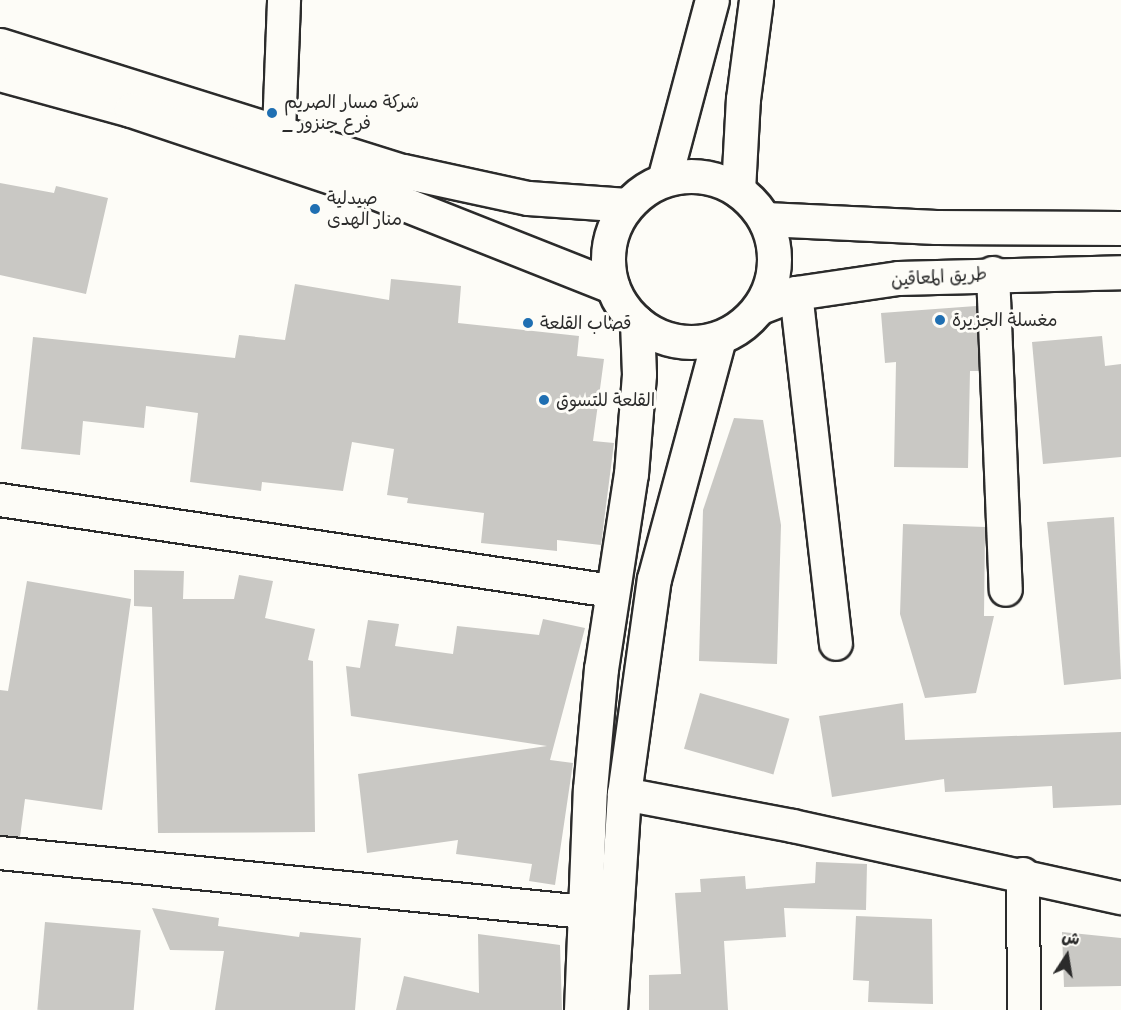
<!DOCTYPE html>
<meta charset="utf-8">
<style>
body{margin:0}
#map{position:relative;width:1121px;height:1010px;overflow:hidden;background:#fdfcf7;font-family:Sriracha,"Playpen Sans Arabic",sans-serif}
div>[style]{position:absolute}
.building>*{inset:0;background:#c9c8c4;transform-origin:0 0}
.roads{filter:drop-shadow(2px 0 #2b2b2b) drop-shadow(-2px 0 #2b2b2b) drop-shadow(0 2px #2b2b2b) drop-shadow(0 -2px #2b2b2b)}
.street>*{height:32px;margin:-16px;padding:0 16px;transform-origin:16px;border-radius:16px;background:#fdfcf7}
.secondary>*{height:33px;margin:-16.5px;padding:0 16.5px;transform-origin:16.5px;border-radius:16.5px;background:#fdfcf7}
.secondary>.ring{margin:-16.5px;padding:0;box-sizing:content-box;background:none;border:33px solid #fdfcf7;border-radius:50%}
.dots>*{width:16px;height:16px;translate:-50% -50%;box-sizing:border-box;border:3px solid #fdfcf7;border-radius:50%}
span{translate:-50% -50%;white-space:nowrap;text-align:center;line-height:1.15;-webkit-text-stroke:6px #fdfcf7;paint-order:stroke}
.poi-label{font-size:18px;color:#2b2b2b}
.left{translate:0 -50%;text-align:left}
.street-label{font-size:18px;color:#2b2b2b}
.north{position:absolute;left:1037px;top:926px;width:60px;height:60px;-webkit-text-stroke:4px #fdfcf7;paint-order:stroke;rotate:12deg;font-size:16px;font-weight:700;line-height:24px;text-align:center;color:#2b2b2b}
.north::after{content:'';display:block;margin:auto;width:21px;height:27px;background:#2b2b2b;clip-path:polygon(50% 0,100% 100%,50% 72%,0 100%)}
</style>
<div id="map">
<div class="building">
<div style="clip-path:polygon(0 183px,54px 193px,56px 186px,108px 198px,86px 294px,0 275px)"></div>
<div style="clip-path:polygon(391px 279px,461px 286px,458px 323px,579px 336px,577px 356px,604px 359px,593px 441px,614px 443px,601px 545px,557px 540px,557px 551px,481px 543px,484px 513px,407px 503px,408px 498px,387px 495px,394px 449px,352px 442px,343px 491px,262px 482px,261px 491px,190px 482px,198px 413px,146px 406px,144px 428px,83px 421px,80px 455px,21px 449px,33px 337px,235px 358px,239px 335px,285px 340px,295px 284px,389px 300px)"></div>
<div style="clip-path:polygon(976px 306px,979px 371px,970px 371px,968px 468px,894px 467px,896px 362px,885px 363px,881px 313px)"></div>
<div style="clip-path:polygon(1102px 336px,1105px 366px,1121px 364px,1121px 457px,1043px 464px,1032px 342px)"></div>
<div style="clip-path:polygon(734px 418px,763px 420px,781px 525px,777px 664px,699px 661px,703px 510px)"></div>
<div style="clip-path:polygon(1114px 517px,1121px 679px,1064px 685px,1047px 522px)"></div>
<div style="clip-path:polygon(903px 524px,985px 527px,984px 616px,994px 616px,976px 693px,925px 698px,900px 614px)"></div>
<div style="clip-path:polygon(134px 570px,184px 571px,183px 599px,234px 599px,239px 575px,273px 581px,265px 618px,315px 629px,308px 660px,313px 661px,315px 832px,158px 833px,152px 607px,134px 606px)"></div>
<div style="clip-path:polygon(27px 581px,131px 599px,102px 810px,25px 799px,20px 837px,0 835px,0 690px,8px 691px)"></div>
<div style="clip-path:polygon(543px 619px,585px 628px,550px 760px,573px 763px,555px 885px,529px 881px,532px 864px,456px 854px,458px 840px,367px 853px,358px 774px,547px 746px,351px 716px,346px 666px,360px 668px,368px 620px,399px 624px,395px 646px,453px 654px,457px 626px,539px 635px)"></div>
<div style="left:700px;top:693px;width:93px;height:58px;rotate:16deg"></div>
<div style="clip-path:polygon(903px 703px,905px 740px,1121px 732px,1121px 805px,1053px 808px,1052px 786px,945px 792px,944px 779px,832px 797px,819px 716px)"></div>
<div style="clip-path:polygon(816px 862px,867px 864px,866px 910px,784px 908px,786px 937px,724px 941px,728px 1010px,649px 1010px,649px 975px,681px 974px,675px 893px,701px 892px,700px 879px,745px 876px,746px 889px,815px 883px)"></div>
<div style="clip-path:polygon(152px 908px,219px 918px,218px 926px,299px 937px,300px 932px,361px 938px,355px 1010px,215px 1010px,224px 951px,170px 950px)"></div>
<div style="clip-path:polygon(856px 916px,932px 919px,933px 1004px,868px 1002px,869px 981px,853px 980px)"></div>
<div style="left:45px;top:922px;width:96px;height:88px;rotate:5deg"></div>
<div style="clip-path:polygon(1062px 932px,1121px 938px,1121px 986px,1064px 987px)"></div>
<div style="clip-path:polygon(478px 934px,560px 945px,562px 1010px,396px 1010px,404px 976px,479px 993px)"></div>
</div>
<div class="roads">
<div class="street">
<div style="left:279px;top:132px;width:132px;rotate:-87.8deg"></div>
<div style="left:993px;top:273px;width:317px;rotate:87.7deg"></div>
<div style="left:796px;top:293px;width:353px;rotate:83.5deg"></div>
<div style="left:0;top:500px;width:619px;rotate:8.46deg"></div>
<div style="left:624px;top:794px;width:172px;rotate:10.7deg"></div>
<div style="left:793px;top:826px;width:336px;rotate:12.4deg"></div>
<div style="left:0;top:853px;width:587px;rotate:5.77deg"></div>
<div style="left:1023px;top:874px;width:136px;rotate:89.6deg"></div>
</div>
<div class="secondary">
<div style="left:0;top:45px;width:422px;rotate:17.4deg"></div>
<div style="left:403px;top:171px;width:128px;rotate:12.2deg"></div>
<div style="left:528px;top:198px;width:99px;rotate:4deg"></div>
<div style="left:0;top:74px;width:136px;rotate:15.4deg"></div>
<div style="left:131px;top:110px;width:246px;rotate:18.5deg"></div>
<div style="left:364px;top:188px;width:267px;rotate:21.6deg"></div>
<div class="ring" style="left:608px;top:176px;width:133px;height:133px"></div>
<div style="left:664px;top:180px;width:186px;rotate:-75.1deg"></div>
<div style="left:738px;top:190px;width:91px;rotate:-86.9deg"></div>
<div style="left:743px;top:99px;width:100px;rotate:-82.5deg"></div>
<div style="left:765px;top:219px;width:171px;rotate:2.7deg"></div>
<div style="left:936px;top:227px;width:185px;rotate:0.3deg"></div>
<div style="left:760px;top:307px;width:39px;rotate:-21deg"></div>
<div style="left:796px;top:293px;width:103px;rotate:-8.4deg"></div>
<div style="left:898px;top:278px;width:223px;rotate:-1.5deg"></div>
<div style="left:581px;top:1010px;width:221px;rotate:-87.7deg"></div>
<div style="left:590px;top:789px;width:121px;rotate:-84.8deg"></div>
<div style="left:601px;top:669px;width:197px;rotate:-81.3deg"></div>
<div style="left:631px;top:474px;width:100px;rotate:-85.4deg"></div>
<div style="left:639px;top:374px;width:52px;rotate:-92.2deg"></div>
<div style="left:610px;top:1010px;width:216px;rotate:-86.3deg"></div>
<div style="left:624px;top:794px;width:217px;rotate:-82.1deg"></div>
<div style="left:654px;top:579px;width:250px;rotate:-74.9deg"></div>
</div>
</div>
<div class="dots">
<div style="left:272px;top:113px;background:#1f6fb2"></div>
<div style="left:315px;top:209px;background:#1f6fb2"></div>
<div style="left:940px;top:320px;background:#1f6fb2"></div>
<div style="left:528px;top:323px;background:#1f6fb2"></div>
<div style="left:544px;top:400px;background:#1f6fb2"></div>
</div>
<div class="poi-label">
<span class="left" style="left:284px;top:113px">شركة مسار الصريم<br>_ فرع جنزور</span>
<span class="left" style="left:327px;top:209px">صيدلية<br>منار الهدى</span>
<span class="left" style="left:952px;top:320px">مغسلة الجزيرة</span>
<span class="left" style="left:540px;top:323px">قصاب القلعة</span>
<span class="left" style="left:556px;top:400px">القلعة للتسوق</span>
</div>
<div class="street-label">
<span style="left:939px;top:277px;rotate:-4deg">طريق المعاقين</span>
</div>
<div class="north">ش</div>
</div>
